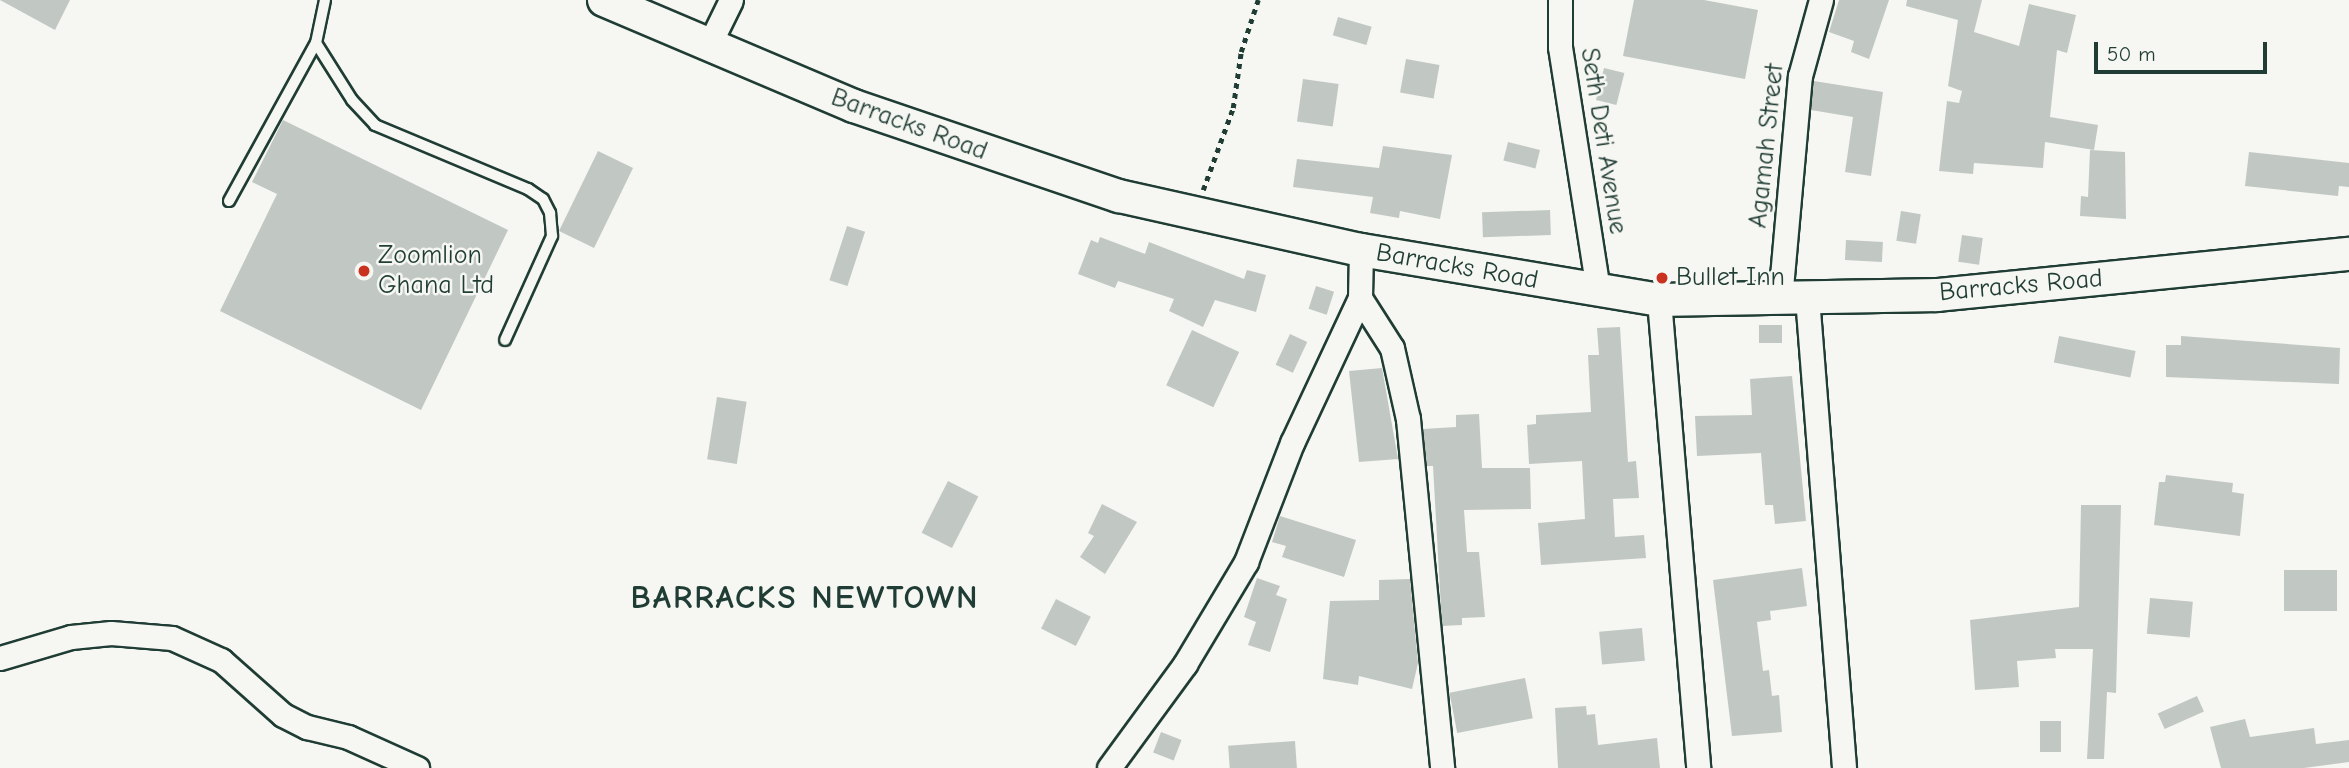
<!DOCTYPE html>
<style>
body{margin:0}
#map{position:relative;width:2349px;height:768px;overflow:hidden;background:#f6f6f2;font-family:"Comic Neue",sans-serif}
div>[style]{position:absolute}
.building>*{inset:0;background:#c1c8c3;transform-origin:0 0}
.path>*{height:4.5px;margin-top:-2.25px;transform-origin:0;background:repeating-linear-gradient(90deg,#1f3d34 0 5px,transparent 0 10px)}
.roads{filter:drop-shadow(2px 0 #1f3d34) drop-shadow(-2px 0 #1f3d34) drop-shadow(0 2px #1f3d34) drop-shadow(0 -2px #1f3d34)}
.lane>*{height:10px;margin:-5px;padding:0 5px;transform-origin:5px;border-radius:5px;background:#f6f6f2}
.street>*{height:23px;margin:-11.5px;padding:0 11.5px;transform-origin:11.5px;border-radius:11.5px;background:#f6f6f2}
.secondary>*{height:32px;margin:-16px;padding:0 16px;transform-origin:16px;border-radius:16px;background:#f6f6f2}
.dots>*{width:19px;height:19px;translate:-50% -50%;box-sizing:border-box;border:4px solid #f6f6f2;border-radius:50%}
span{translate:-50% -50%;white-space:nowrap;text-align:center;line-height:1.15;-webkit-text-stroke:5px #f6f6f2;paint-order:stroke}
.street-label{font-size:26px;color:#1f3d34}
.poi-label{font-size:26px;color:#1f3d34}
.left{translate:0 -50%;text-align:left}
.district-label{font-size:33px;color:#1f3d34;font-weight:700;letter-spacing:2px}
.scale{position:absolute;left:2094px;top:42px;width:173px;height:32px;box-sizing:border-box;border:4px solid #1f3d34;border-top:0;padding-left:9px;font-size:21px;line-height:24px;white-space:nowrap;color:#1f3d34;-webkit-text-stroke:5px #f6f6f2;paint-order:stroke}
</style>
<div id="map">
<div class="building">
<div style="clip-path:polygon(0 0,70px 0,55px 30px)"></div>
<div style="clip-path:polygon(1634px 0,1704px 0,1758px 10px,1745px 79px,1623px 56px)"></div>
<div style="clip-path:polygon(1839px 0,1889px 0,1869px 59px,1851px 52px,1854px 41px,1829px 32px)"></div>
<div style="clip-path:polygon(1907px 0,1982px 0,1974px 32px,2019px 46px,2029px 4px,2076px 15px,2067px 53px,2057px 50px,2050px 117px,2098px 125px,2094px 150px,2045px 142px,2043px 168px,1974px 163px,1973px 174px,1939px 171px,1947px 101px,1959px 103px,1962px 91px,1948px 86px,1958px 20px,1906px 6px)"></div>
<div style="left:1338px;top:17px;width:35px;height:19px;rotate:16deg"></div>
<div style="left:1406px;top:59px;width:34px;height:34px;rotate:10deg"></div>
<div style="left:1604px;top:68px;width:21px;height:33px;rotate:14deg"></div>
<div style="left:1303px;top:79px;width:36px;height:43px;rotate:8deg"></div>
<div style="clip-path:polygon(1814px 81px,1883px 92px,1871px 176px,1845px 172px,1853px 117px,1811px 110px)"></div>
<div style="clip-path:polygon(283px 120px,508px 230px,421px 410px,220px 311px,277px 194px,252px 182px)"></div>
<div style="left:1508px;top:142px;width:33px;height:19px;rotate:14deg"></div>
<div style="clip-path:polygon(1383px 146px,1452px 155px,1440px 219px,1400px 211px,1399px 218px,1370px 213px,1373px 197px,1293px 187px,1297px 159px,1379px 168px)"></div>
<div style="clip-path:polygon(2090px 150px,2125px 152px,2126px 219px,2080px 216px,2081px 196px,2088px 197px)"></div>
<div style="left:598px;top:151px;width:39px;height:89px;rotate:26deg"></div>
<div style="clip-path:polygon(2249px 152px,2349px 163px,2349px 187px,2339px 186px,2338px 196px,2245px 186px)"></div>
<div style="left:1550px;top:210px;width:25px;height:68px;rotate:88deg"></div>
<div style="left:1901px;top:211px;width:20px;height:30px;rotate:9deg"></div>
<div style="left:847px;top:226px;width:19px;height:57px;rotate:18deg"></div>
<div style="left:1962px;top:235px;width:21px;height:27px;rotate:8deg"></div>
<div style="clip-path:polygon(1100px 237px,1145px 254px,1149px 242px,1244px 279px,1247px 270px,1266px 275px,1256px 312px,1215px 300px,1203px 327px,1169px 311px,1174px 299px,1118px 281px,1115px 288px,1078px 274px,1091px 240px,1098px 243px)"></div>
<div style="left:1846px;top:240px;width:37px;height:20px;rotate:3deg"></div>
<div style="left:1316px;top:286px;width:19px;height:24px;rotate:18deg"></div>
<div style="left:1759px;top:325px;width:23px;height:18px"></div>
<div style="clip-path:polygon(1620px 327px,1628px 462px,1636px 461px,1639px 498px,1613px 499px,1615px 537px,1644px 535px,1646px 558px,1541px 565px,1538px 523px,1585px 519px,1582px 461px,1529px 464px,1527px 425px,1536px 424px,1536px 415px,1591px 412px,1588px 355px,1599px 355px,1597px 328px)"></div>
<div style="left:1192px;top:330px;width:52px;height:61px;rotate:25deg"></div>
<div style="left:1290px;top:334px;width:19px;height:34px;rotate:25deg"></div>
<div style="left:2059px;top:336px;width:78px;height:27px;rotate:11deg"></div>
<div style="clip-path:polygon(2181px 336px,2340px 348px,2339px 384px,2166px 377px,2166px 345px,2181px 345px)"></div>
<div style="clip-path:polygon(1382px 368px,1398px 459px,1359px 462px,1349px 371px)"></div>
<div style="clip-path:polygon(1792px 376px,1806px 521px,1775px 524px,1773px 505px,1765px 505px,1761px 453px,1697px 456px,1695px 416px,1752px 415px,1750px 379px)"></div>
<div style="left:717px;top:397px;width:30px;height:63px;rotate:9deg"></div>
<div style="clip-path:polygon(1479px 414px,1482px 468px,1530px 468px,1531px 509px,1464px 510px,1467px 552px,1479px 552px,1485px 617px,1462px 618px,1462px 625px,1442px 626px,1433px 466px,1427px 466px,1423px 429px,1456px 427px,1456px 415px)"></div>
<div style="clip-path:polygon(2166px 475px,2233px 483px,2232px 492px,2244px 494px,2240px 536px,2154px 525px,2159px 482px,2165px 482px)"></div>
<div style="left:948px;top:481px;width:34px;height:58px;rotate:27deg"></div>
<div style="clip-path:polygon(1102px 504px,1137px 522px,1105px 574px,1080px 557px,1094px 536px,1088px 533px)"></div>
<div style="clip-path:polygon(2081px 505px,2121px 505px,2116px 693px,2107px 692px,2104px 759px,2087px 759px,2093px 649px,2055px 649px,2056px 658px,2017px 661px,2019px 687px,1975px 690px,1970px 620px,2079px 607px)"></div>
<div style="clip-path:polygon(1280px 516px,1356px 540px,1344px 577px,1282px 557px,1286px 546px,1272px 542px)"></div>
<div style="clip-path:polygon(1802px 568px,1807px 606px,1770px 611px,1771px 620px,1757px 622px,1763px 671px,1769px 670px,1772px 696px,1779px 695px,1782px 732px,1732px 736px,1713px 580px)"></div>
<div style="left:2284px;top:570px;width:53px;height:41px"></div>
<div style="clip-path:polygon(1257px 578px,1280px 586px,1276px 595px,1287px 599px,1270px 652px,1248px 645px,1256px 622px,1244px 617px)"></div>
<div style="clip-path:polygon(1410px 579px,1418px 663px,1412px 689px,1359px 676px,1358px 685px,1323px 679px,1330px 601px,1379px 600px,1379px 580px)"></div>
<div style="left:2150px;top:598px;width:43px;height:36px;rotate:5deg"></div>
<div style="left:1056px;top:599px;width:39px;height:33px;rotate:27deg"></div>
<div style="left:1642px;top:628px;width:33px;height:43px;rotate:85deg"></div>
<div style="left:1525px;top:678px;width:41px;height:77px;rotate:79deg"></div>
<div style="left:2197px;top:696px;width:17px;height:43px;rotate:66deg"></div>
<div style="clip-path:polygon(1586px 706px,1587px 715px,1595px 714px,1598px 745px,1657px 738px,1660px 768px,1558px 768px,1555px 708px)"></div>
<div style="clip-path:polygon(2245px 719px,2250px 737px,2314px 728px,2316px 744px,2349px 740px,2349px 762px,2304px 768px,2221px 768px,2210px 727px)"></div>
<div style="left:2040px;top:721px;width:21px;height:31px"></div>
<div style="left:1161px;top:732px;width:22px;height:22px;rotate:21deg"></div>
<div style="left:1295px;top:741px;width:27px;height:67px;rotate:86deg"></div>
</div>
<div class="path">
<div style="left:1203px;top:190px;width:87px;rotate:-69.9deg"></div>
<div style="left:1233px;top:108px;width:57px;rotate:-81.9deg"></div>
<div style="left:1241px;top:52px;width:55px;rotate:-71.9deg"></div>
</div>
<div class="roads">
<div class="lane">
<div style="left:316px;top:43px;width:67px;rotate:57.7deg"></div>
<div style="left:352px;top:100px;width:34px;rotate:47deg"></div>
<div style="left:375px;top:125px;width:166px;rotate:22.7deg"></div>
<div style="left:528px;top:189px;width:18px;rotate:34deg"></div>
<div style="left:543px;top:199px;width:16px;rotate:63deg"></div>
<div style="left:550px;top:213px;width:23px;rotate:85deg"></div>
<div style="left:552px;top:236px;width:114px;rotate:114.3deg"></div>
<div style="left:229px;top:201px;width:180px;rotate:-61.2deg"></div>
<div style="left:316px;top:43px;width:44px;rotate:-78.2deg"></div>
</div>
<div class="street">
<div style="left:1560px;top:0;width:47px;rotate:90deg"></div>
<div style="left:1560px;top:47px;width:246px;rotate:81.1deg"></div>
<div style="left:709px;top:45px;width:50px;rotate:-63.9deg"></div>
<div style="left:1807px;top:297px;width:472px;rotate:85.5deg"></div>
<div style="left:1360px;top:298px;width:59px;rotate:57.4deg"></div>
<div style="left:1392px;top:348px;width:73px;rotate:77.3deg"></div>
<div style="left:1408px;top:419px;width:351px;rotate:84.4deg"></div>
<div style="left:1780px;top:299px;width:224px;rotate:-84.9deg"></div>
<div style="left:1800px;top:76px;width:79px;rotate:-74.6deg"></div>
<div style="left:1659px;top:300px;width:470px;rotate:85.2deg"></div>
<div style="left:0;top:658px;width:74px;rotate:-16.5deg"></div>
<div style="left:71px;top:637px;width:40px;rotate:-5.7deg"></div>
<div style="left:111px;top:633px;width:61px;rotate:4.7deg"></div>
<div style="left:172px;top:638px;width:54px;rotate:24.2deg"></div>
<div style="left:221px;top:660px;width:83px;rotate:41.6deg"></div>
<div style="left:283px;top:715px;width:27px;rotate:27deg"></div>
<div style="left:307px;top:727px;width:42px;rotate:13.7deg"></div>
<div style="left:348px;top:737px;width:76px;rotate:24.2deg"></div>
<div style="left:1109px;top:768px;width:129px;rotate:-53.8deg"></div>
<div style="left:1185px;top:664px;width:119px;rotate:-59.1deg"></div>
<div style="left:1246px;top:562px;width:128px;rotate:-68.9deg"></div>
<div style="left:1292px;top:443px;width:160px;rotate:-64.9deg"></div>
<div style="left:1360px;top:298px;width:48px;rotate:-88.8deg"></div>
</div>
<div class="secondary">
<div style="left:604px;top:0;width:272px;rotate:23deg"></div>
<div style="left:854px;top:106px;width:280px;rotate:18.8deg"></div>
<div style="left:1119px;top:196px;width:248px;rotate:12.6deg"></div>
<div style="left:1361px;top:250px;width:302px;rotate:9.5deg"></div>
<div style="left:1659px;top:300px;width:278px;rotate:-1deg"></div>
<div style="left:1937px;top:295px;width:414px;rotate:-5.7deg"></div>
</div>
</div>
<div class="dots">
<div style="left:364px;top:271px;background:#c8321e"></div>
<div style="left:1662px;top:278px;background:#c8321e"></div>
</div>
<div class="street-label">
<span style="left:909px;top:125px;rotate:20deg">Barracks Road</span>
<span style="left:1603px;top:141px;rotate:81deg">Seth Deti Avenue</span>
<span style="left:1767px;top:146px;rotate:-84deg">Agamah Street</span>
<span style="left:1457px;top:267px;rotate:10deg">Barracks Road</span>
<span style="left:2021px;top:286px;rotate:-5deg">Barracks Road</span>
</div>
<div class="poi-label">
<span class="left" style="left:378px;top:271px">Zoomlion<br>Ghana Ltd</span>
<span class="left" style="left:1676px;top:278px">Bullet Inn</span>
</div>
<div class="district-label">
<span style="left:805px;top:598px">BARRACKS NEWTOWN</span>
</div>
<div class="scale">50 m</div>
</div>
